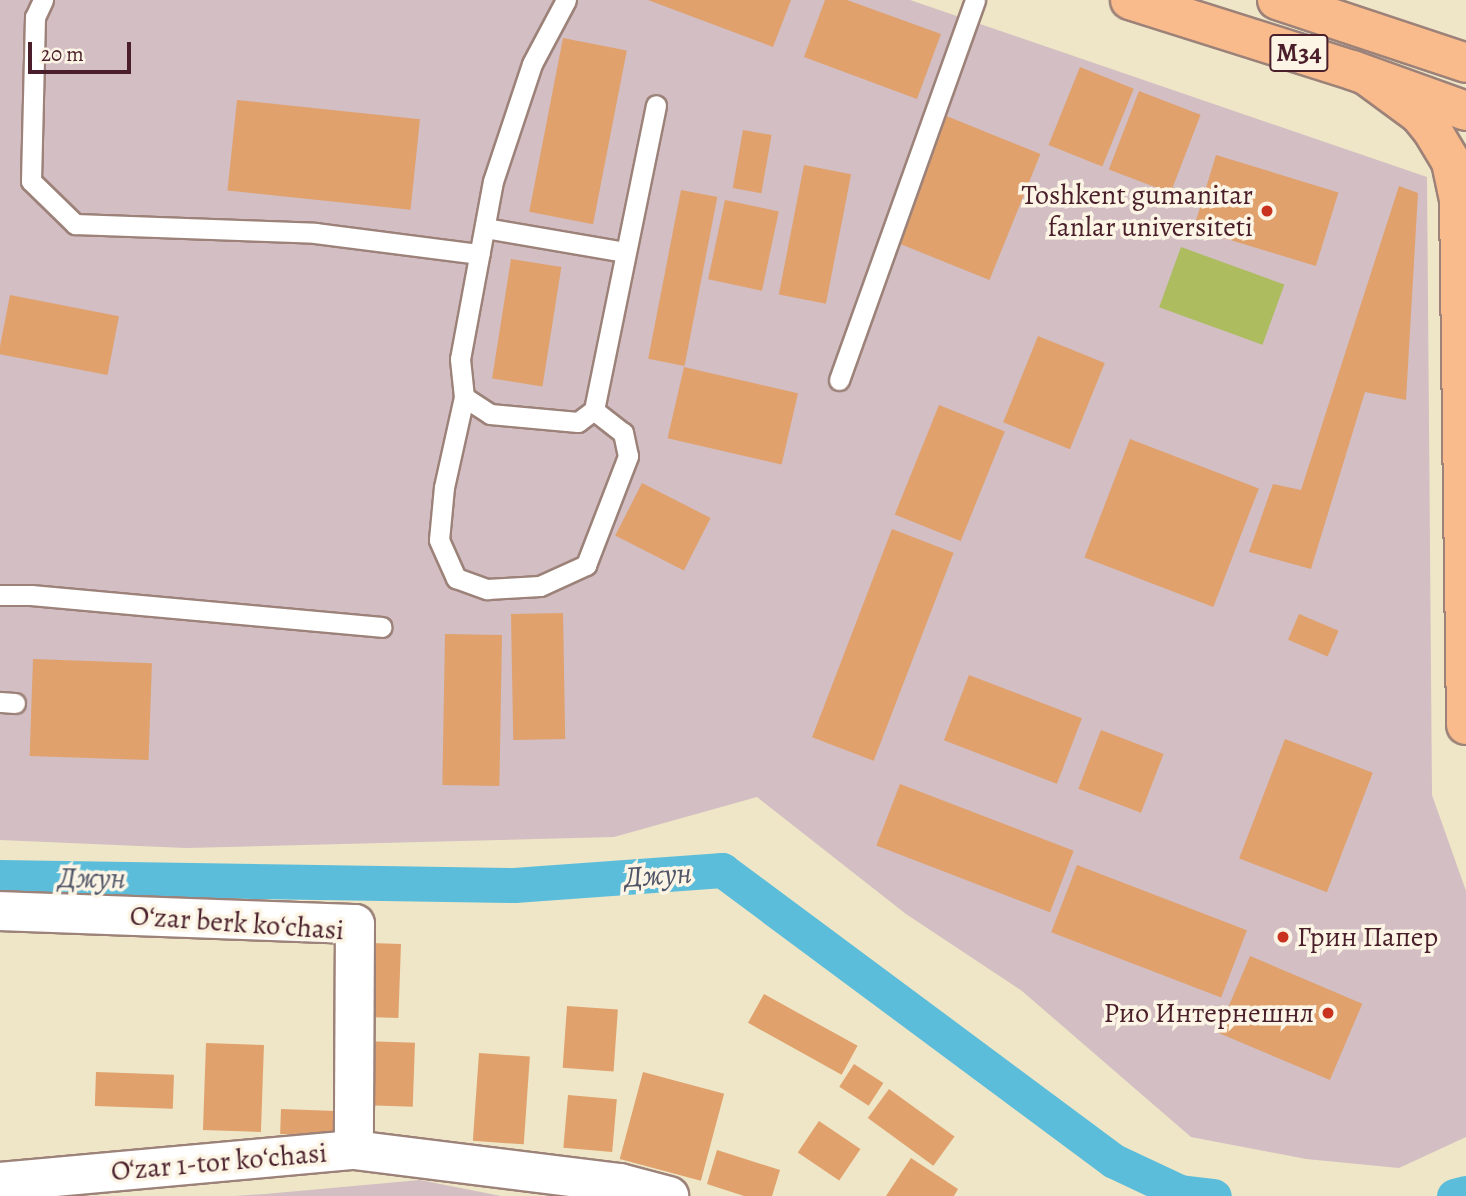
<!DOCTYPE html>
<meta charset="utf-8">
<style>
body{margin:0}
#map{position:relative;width:1466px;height:1196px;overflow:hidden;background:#eee6c7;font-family:Alegreya,serif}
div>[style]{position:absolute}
.industrial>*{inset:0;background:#d2bec3}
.green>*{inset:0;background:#acbc5f;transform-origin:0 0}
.canal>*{height:35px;margin:-17.5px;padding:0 17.5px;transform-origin:17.5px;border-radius:17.5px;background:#5cbdda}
.building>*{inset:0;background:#e0a16d;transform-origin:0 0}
.roads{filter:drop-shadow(2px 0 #9c8279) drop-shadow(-2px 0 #9c8279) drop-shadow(0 2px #9c8279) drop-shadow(0 -2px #9c8279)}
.lane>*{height:19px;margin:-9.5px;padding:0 9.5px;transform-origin:9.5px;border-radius:9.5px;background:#fff}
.street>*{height:38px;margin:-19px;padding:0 19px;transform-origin:19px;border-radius:19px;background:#fff}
.primary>*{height:38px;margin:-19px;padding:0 19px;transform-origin:19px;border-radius:19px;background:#fabb8c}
.highway>*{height:38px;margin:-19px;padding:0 19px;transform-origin:19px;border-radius:19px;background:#fabb8c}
.dots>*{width:19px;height:19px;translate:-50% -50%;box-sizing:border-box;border:4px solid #fcf5e5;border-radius:50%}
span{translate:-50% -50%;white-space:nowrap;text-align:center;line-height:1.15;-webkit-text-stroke:7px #fcf5e5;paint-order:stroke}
.shield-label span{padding:2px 5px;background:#fcf5e5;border:2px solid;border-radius:5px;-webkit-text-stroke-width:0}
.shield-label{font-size:26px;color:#4a1f2b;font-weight:700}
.poi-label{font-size:28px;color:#4a1f2b}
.right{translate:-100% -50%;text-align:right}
.left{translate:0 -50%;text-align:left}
.street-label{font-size:28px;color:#4a1f2b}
.water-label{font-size:30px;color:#505668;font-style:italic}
.scale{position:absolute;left:28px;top:42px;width:103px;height:32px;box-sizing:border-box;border:4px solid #4a1f2b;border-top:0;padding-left:9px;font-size:21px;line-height:24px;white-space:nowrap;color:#4a1f2b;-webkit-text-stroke:5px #fcf5e5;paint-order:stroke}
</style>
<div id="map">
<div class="industrial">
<div style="clip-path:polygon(0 0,910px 0,1427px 177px,1432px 795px,1466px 891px,1466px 1137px,1399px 1168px,1306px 1159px,1191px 1137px,1022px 991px,906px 914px,757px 797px,614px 837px,186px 848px,0 840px)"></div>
<div style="clip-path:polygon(420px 1180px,501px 1196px,235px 1196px,265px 1194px)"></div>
</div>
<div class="green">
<div style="left:1181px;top:247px;width:110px;height:64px;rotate:20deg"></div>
</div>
<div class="canal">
<div style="left:0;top:877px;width:514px;rotate:0.89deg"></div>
<div style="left:514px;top:885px;width:209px;rotate:-4.1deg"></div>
<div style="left:722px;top:870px;width:488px;rotate:36.6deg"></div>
<div style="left:1114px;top:1161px;width:73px;rotate:25.2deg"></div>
<div style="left:1180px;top:1192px;width:34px;rotate:7deg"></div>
<div style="left:1454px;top:1196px;width:12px;rotate:-14deg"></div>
</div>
<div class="building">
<div style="clip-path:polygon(648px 0,791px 0,773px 47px)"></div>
<div style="clip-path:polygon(825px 0,847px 0,941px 34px,917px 99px,804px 57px)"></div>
<div style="left:563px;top:38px;width:65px;height:177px;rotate:11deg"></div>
<div style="left:1080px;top:67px;width:58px;height:84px;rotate:22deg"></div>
<div style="left:1139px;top:91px;width:66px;height:84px;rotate:21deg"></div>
<div style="left:237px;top:100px;width:184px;height:91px;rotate:6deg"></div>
<div style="left:944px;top:115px;width:104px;height:136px;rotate:22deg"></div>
<div style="left:743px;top:130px;width:29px;height:59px;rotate:10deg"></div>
<div style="left:1216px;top:155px;width:128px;height:77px;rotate:17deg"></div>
<div style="left:804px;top:165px;width:48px;height:132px;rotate:11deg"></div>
<div style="clip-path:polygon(1399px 186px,1418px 193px,1406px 400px,1365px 392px,1311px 569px,1249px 552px,1273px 484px,1301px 490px)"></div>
<div style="left:681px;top:190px;width:37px;height:172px;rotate:11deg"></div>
<div style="left:725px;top:200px;width:55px;height:81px;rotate:12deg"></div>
<div style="left:511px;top:259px;width:51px;height:121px;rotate:9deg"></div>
<div style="left:10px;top:295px;width:111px;height:60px;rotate:11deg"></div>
<div style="left:1038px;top:336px;width:72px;height:93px;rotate:22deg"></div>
<div style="left:684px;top:367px;width:117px;height:73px;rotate:13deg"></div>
<div style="left:939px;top:405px;width:71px;height:118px;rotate:22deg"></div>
<div style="left:1130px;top:439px;width:138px;height:127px;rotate:21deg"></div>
<div style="left:642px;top:483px;width:77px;height:59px;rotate:27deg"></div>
<div style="left:892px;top:529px;width:66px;height:223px;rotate:21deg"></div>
<div style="left:563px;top:613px;width:126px;height:52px;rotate:89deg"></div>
<div style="left:1299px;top:614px;width:43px;height:28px;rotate:23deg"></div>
<div style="left:445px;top:634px;width:57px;height:151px;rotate:1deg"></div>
<div style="left:33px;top:659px;width:119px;height:97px;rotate:2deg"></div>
<div style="left:969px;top:675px;width:121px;height:70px;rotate:21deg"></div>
<div style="left:1101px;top:730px;width:67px;height:63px;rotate:21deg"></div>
<div style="left:1285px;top:739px;width:94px;height:128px;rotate:21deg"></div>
<div style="left:900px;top:784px;width:186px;height:66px;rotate:21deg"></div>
<div style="left:1077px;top:865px;width:182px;height:72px;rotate:21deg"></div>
<div style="left:370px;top:943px;width:31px;height:74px;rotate:2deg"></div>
<div style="left:1250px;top:956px;width:122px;height:83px;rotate:23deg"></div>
<div style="left:764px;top:994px;width:107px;height:33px;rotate:29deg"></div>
<div style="left:567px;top:1006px;width:51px;height:62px;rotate:4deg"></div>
<div style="left:363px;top:1041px;width:52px;height:64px;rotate:2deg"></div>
<div style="left:206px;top:1043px;width:58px;height:87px;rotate:2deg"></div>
<div style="left:479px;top:1053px;width:51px;height:88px;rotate:4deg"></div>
<div style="left:854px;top:1064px;width:35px;height:27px;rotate:33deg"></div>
<div style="left:96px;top:1072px;width:78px;height:34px;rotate:2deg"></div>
<div style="left:643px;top:1072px;width:84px;height:90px;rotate:15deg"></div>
<div style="left:889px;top:1089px;width:81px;height:36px;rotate:36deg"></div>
<div style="left:568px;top:1095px;width:49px;height:53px;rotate:5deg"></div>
<div style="left:281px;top:1109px;width:55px;height:25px;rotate:2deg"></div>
<div style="left:819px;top:1121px;width:50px;height:38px;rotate:34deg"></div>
<div style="clip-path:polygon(717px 1150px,780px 1170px,772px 1196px,744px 1196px,707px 1184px)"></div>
<div style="clip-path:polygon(911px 1158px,958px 1189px,954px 1196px,886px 1196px)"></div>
</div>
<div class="roads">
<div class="lane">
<div style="left:43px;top:0;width:19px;rotate:115deg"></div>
<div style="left:35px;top:17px;width:164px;rotate:91.4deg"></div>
<div style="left:31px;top:181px;width:62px;rotate:44.3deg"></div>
<div style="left:75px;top:224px;width:240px;rotate:2.1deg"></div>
<div style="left:315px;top:233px;width:166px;rotate:7.3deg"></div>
<div style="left:566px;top:0;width:72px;rotate:118deg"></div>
<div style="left:532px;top:64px;width:123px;rotate:108.4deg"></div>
<div style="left:493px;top:181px;width:181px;rotate:100.5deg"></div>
<div style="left:460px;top:359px;width:38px;rotate:84deg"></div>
<div style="left:464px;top:397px;width:31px;rotate:33deg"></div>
<div style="left:490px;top:414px;width:88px;rotate:5.2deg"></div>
<div style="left:578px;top:422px;width:20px;rotate:-37deg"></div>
<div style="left:594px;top:410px;width:311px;rotate:-78.5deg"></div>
<div style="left:485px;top:228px;width:142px;rotate:9.7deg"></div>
<div style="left:839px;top:380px;width:404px;rotate:-70.3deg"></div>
<div style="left:464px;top:397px;width:92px;rotate:102.5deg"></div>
<div style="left:444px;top:487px;width:53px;rotate:95.4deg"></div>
<div style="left:439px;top:540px;width:42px;rotate:65.9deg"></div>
<div style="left:456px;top:578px;width:33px;rotate:20deg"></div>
<div style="left:487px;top:589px;width:53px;rotate:-3.2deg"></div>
<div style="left:540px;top:586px;width:51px;rotate:-24.5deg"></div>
<div style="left:586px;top:565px;width:117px;rotate:-68.9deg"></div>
<div style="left:628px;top:456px;width:24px;rotate:-102deg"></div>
<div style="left:623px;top:433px;width:37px;rotate:-142deg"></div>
<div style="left:0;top:595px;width:31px"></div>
<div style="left:31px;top:595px;width:352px;rotate:5.2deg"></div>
<div style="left:0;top:702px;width:15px;rotate:4deg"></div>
</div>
<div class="street">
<div style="left:0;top:911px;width:355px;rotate:2.1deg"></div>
<div style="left:355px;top:924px;width:226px;rotate:90.3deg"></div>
<div style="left:0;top:1182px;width:355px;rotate:-5.2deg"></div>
<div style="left:354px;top:1150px;width:268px;rotate:7.1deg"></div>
<div style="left:620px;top:1183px;width:51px;rotate:14.9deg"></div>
</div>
<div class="primary">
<div style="left:1130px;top:0;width:233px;rotate:17.5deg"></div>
<div style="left:1352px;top:70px;width:121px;rotate:19.8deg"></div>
<div style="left:1277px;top:0;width:199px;rotate:18.4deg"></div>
</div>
<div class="highway">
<div style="left:1367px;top:76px;width:64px;rotate:36.2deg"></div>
<div style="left:1419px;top:114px;width:21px;rotate:51deg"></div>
<div style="left:1432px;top:130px;width:37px;rotate:59deg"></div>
<div style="left:1451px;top:162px;width:40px;rotate:78deg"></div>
<div style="left:1459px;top:201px;width:524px;rotate:89.23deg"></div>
</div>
</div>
<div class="dots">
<div style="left:1267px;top:211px;background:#c8321e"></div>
<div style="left:1283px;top:937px;background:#c8321e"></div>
<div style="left:1328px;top:1013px;background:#c8321e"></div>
</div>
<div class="shield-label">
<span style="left:1299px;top:53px">M34</span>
</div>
<div class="poi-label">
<span class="right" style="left:1253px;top:211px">Toshkent gumanitar<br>fanlar universiteti</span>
<span class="left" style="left:1297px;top:937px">Грин Папер</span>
<span class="right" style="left:1314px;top:1013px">Рио Интернешнл</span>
</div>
<div class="street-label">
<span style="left:237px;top:923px;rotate:4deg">Oʻzar berk koʻchasi</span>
<span style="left:219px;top:1162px;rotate:-5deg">O‘zar 1-tor koʻchasi</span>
</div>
<div class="water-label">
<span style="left:658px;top:875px;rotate:-4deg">Джун</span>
<span style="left:92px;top:878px;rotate:1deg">Джун</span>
</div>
<div class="scale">20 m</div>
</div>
